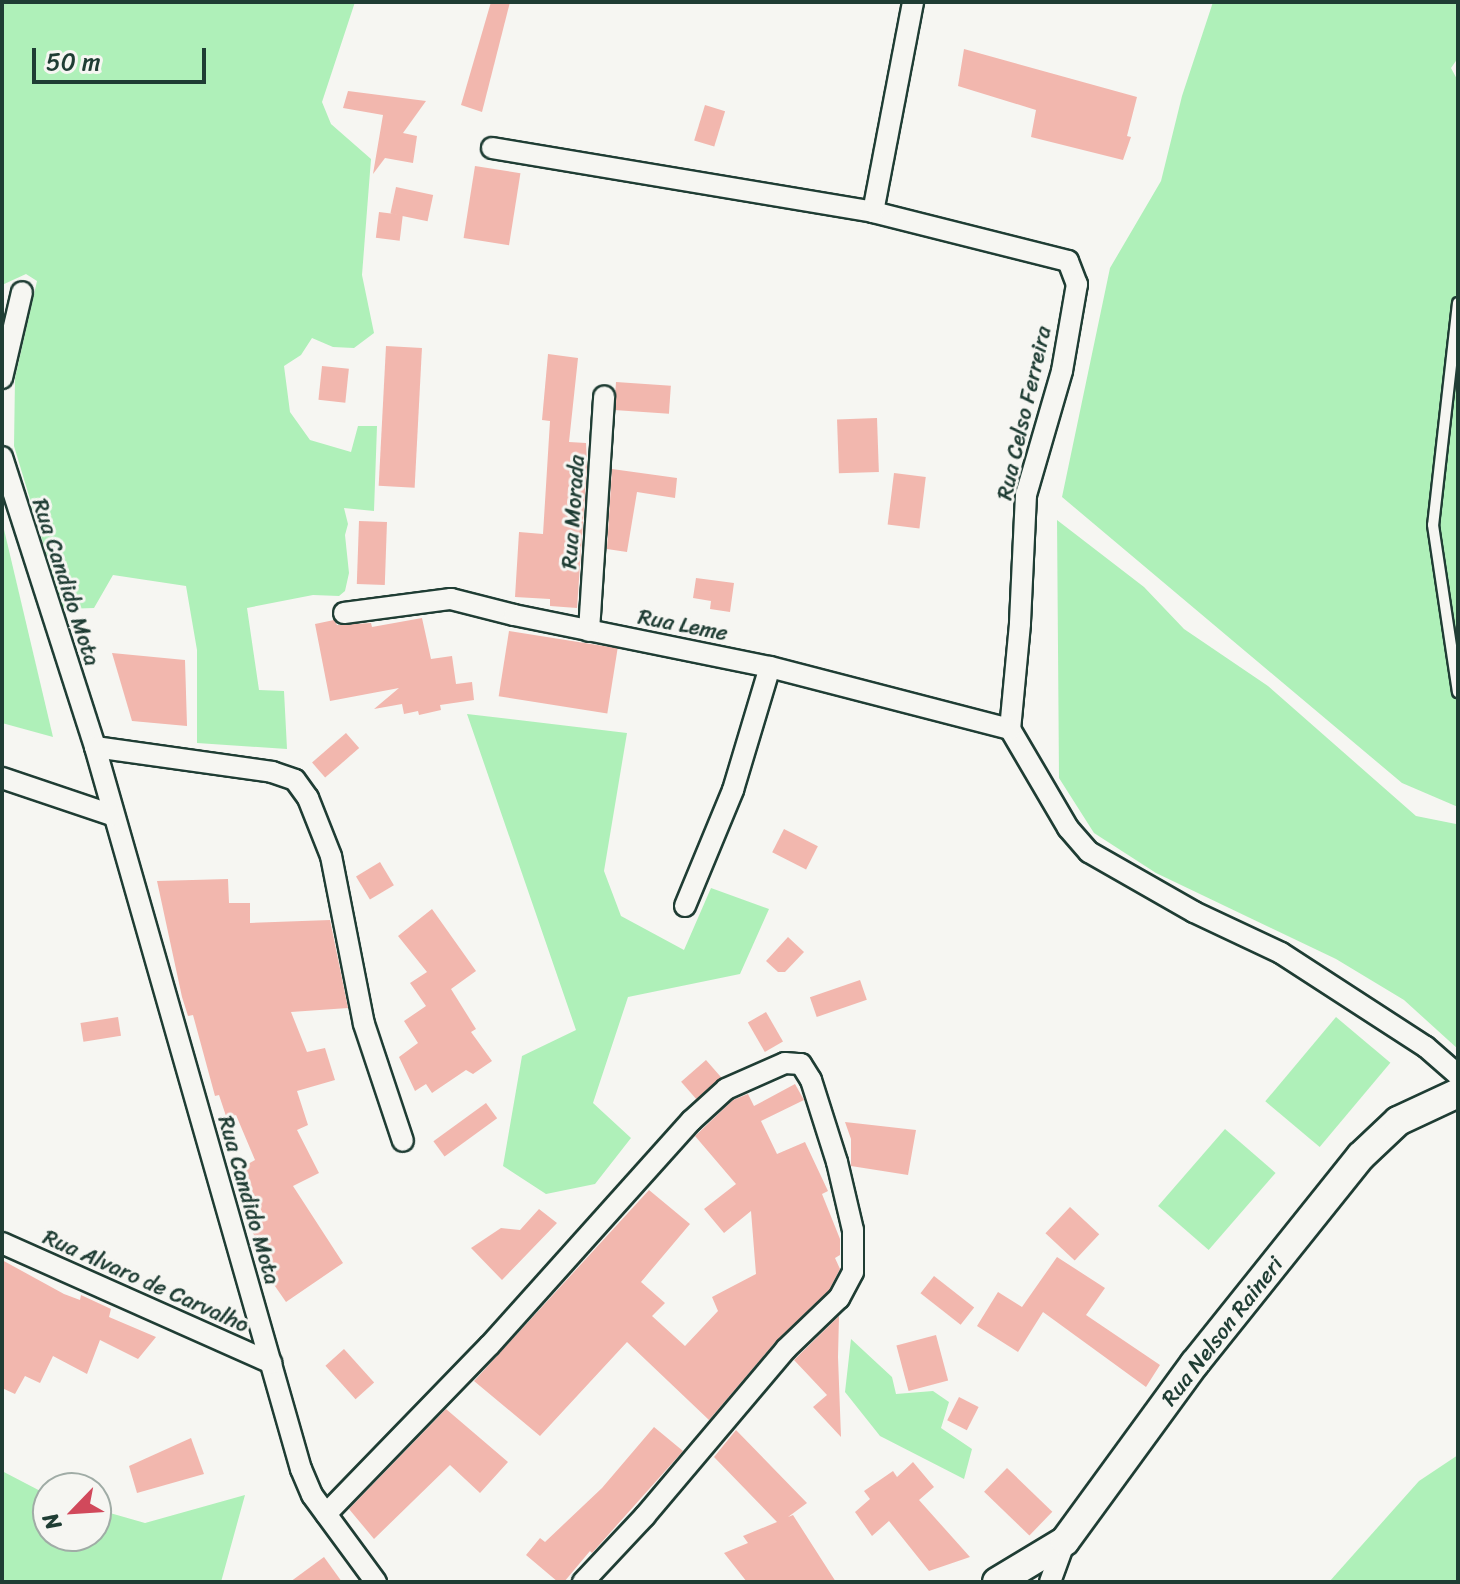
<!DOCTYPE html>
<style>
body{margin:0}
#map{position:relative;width:1460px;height:1584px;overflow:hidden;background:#f6f6f2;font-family:Sriracha,sans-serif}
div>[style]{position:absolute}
.green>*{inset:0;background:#aff0b9;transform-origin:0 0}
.building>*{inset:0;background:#f2b7ae;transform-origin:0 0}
.roads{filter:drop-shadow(2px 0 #1f3d34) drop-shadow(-2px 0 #1f3d34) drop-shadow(0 2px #1f3d34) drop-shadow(0 -2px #1f3d34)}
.lane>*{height:10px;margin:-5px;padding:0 5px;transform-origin:5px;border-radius:5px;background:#f6f6f2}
.street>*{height:20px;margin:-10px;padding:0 10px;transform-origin:10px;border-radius:10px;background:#f6f6f2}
.secondary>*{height:28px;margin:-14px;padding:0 14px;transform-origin:14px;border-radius:14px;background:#f6f6f2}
span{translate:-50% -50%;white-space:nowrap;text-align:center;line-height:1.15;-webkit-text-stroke:6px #f6f6f2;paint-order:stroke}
.street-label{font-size:22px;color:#1f3d34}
.frame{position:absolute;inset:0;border:4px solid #1f3d34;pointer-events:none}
.north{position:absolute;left:32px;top:1472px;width:80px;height:80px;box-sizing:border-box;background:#f6f6f2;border:2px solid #a0aca6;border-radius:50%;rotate:245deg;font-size:22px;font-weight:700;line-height:32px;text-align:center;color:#1f3d34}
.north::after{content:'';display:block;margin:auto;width:28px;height:36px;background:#d1495b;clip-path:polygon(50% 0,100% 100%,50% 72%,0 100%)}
.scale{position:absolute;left:32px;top:48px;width:174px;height:36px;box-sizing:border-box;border:4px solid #1f3d34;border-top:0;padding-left:10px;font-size:24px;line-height:28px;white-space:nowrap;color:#1f3d34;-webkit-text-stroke:6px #f6f6f2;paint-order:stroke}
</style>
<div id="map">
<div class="green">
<div style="clip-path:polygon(2px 2px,355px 2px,322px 102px,331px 124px,371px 159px,362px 275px,374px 333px,354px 348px,333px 347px,312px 338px,301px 355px,284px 366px,290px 412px,310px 440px,351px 452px,358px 426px,377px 426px,374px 511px,344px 508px,348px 524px,345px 535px,349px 573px,345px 591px,339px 596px,313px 595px,247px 608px,259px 690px,284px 691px,287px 749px,197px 743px,197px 650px,186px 586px,113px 575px,94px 608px,63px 609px,14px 446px,15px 378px,37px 281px,26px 274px,2px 285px)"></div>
<div style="clip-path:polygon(1213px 2px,1458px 2px,1458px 58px,1451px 68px,1458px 81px,1458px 807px,1402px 783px,1062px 497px,1110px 268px,1161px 181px,1182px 96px)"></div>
<div style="clip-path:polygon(1057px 520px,1144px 587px,1184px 629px,1268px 686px,1416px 816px,1456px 824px,1458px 1049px,1404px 1000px,1336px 959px,1156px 873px,1094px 833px,1059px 778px)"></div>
<div style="clip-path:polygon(2px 521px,53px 737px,2px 723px)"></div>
<div style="clip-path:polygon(467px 714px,627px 733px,604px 871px,621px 916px,684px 950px,711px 888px,769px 909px,740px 974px,628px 997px,593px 1103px,631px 1138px,595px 1184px,546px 1194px,503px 1166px,522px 1056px,576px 1030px)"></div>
<div style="left:1336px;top:1017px;width:71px;height:110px;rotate:40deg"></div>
<div style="left:1225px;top:1129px;width:67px;height:102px;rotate:41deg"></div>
<div style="clip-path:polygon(851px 1339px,892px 1377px,896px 1394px,933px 1391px,949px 1402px,941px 1428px,972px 1449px,964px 1479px,880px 1436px,845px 1392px)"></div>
<div style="clip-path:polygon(1458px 1455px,1458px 1582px,1329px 1582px,1419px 1481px)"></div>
<div style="clip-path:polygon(2px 1471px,48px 1495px,48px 1536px,96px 1536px,96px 1509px,145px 1523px,245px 1495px,221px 1582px,2px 1582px)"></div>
</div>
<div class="building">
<div style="clip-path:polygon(491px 2px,510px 2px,482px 112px,461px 105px)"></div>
<div style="clip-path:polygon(964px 49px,1137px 97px,1127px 136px,1131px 137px,1123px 160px,1031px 137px,1036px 110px,958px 86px)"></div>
<div style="clip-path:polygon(348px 91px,426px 101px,403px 133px,417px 136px,413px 163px,385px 158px,373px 174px,383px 115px,343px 108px)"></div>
<div style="left:705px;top:105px;width:21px;height:37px;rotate:17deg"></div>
<div style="left:475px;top:166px;width:46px;height:73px;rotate:9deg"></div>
<div style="left:396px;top:187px;width:38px;height:27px;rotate:12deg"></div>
<div style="left:379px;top:212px;width:24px;height:26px;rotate:7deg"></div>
<div style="left:386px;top:346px;width:36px;height:140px;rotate:3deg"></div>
<div style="clip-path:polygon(548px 354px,578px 358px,569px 442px,586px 443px,587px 465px,577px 608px,550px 606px,550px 599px,515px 597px,519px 532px,543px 534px,550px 421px,542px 420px)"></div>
<div style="left:322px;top:366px;width:27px;height:34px;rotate:6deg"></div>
<div style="left:616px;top:382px;width:55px;height:28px;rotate:4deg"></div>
<div style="left:877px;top:418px;width:54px;height:40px;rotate:88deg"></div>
<div style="clip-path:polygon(612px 469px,677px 478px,675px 498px,637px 492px,627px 552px,607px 549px)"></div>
<div style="left:894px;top:473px;width:32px;height:52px;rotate:7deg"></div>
<div style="left:359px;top:521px;width:28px;height:63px;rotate:2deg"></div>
<div style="clip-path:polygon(696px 578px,734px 583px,730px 612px,710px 609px,711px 601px,693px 598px)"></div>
<div style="clip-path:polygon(422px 618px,431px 659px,452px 656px,456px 684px,472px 682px,474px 700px,440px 705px,441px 710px,419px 715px,418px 711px,404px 714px,402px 704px,374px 709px,399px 688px,330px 701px,315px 624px,334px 620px,337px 625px,371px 623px,372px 627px)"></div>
<div style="left:509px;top:631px;width:110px;height:66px;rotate:9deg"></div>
<div style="clip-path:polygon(112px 653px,185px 660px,187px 726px,132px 721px)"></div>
<div style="left:346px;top:733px;width:20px;height:45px;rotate:49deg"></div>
<div style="left:784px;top:829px;width:38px;height:26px;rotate:27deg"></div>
<div style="left:380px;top:862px;width:27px;height:28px;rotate:59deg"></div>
<div style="clip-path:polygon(228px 879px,229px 903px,250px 903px,250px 923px,330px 920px,348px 1008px,291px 1012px,307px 1052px,325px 1048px,335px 1080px,297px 1091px,308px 1125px,297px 1130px,319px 1173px,293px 1186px,343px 1263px,286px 1302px,261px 1266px,271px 1260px,250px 1229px,265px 1218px,241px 1168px,255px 1160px,236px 1115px,227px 1119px,219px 1095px,215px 1096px,193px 1015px,188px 1016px,182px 997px,157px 881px)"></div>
<div style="clip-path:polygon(432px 909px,476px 971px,451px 989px,476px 1029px,471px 1032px,492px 1061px,473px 1074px,466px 1070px,432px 1093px,426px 1084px,415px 1091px,399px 1057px,418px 1043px,404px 1021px,426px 1006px,410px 983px,427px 972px,398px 936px)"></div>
<div style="clip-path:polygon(788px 937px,804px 952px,785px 972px,778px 972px,766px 961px)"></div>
<div style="left:860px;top:980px;width:21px;height:53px;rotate:71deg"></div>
<div style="left:766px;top:1012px;width:34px;height:21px;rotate:60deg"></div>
<div style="left:118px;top:1017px;width:19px;height:38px;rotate:81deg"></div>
<div style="left:706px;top:1060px;width:23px;height:33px;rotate:49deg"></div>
<div style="clip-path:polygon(795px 1084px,804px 1100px,761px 1121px,777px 1154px,805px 1142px,828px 1191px,822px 1194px,840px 1239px,840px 1255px,835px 1258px,840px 1269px,829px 1290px,776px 1341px,709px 1420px,627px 1342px,540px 1436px,474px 1381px,649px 1190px,690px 1224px,641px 1282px,665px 1303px,652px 1316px,685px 1346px,718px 1311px,712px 1297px,756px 1274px,751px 1211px,724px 1233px,704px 1209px,736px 1184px,695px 1136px,733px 1100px,748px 1094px,754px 1106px)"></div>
<div style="left:486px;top:1103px;width:19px;height:65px;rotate:54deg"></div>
<div style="clip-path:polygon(845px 1122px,916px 1130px,908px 1175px,851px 1166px,851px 1139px)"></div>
<div style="left:1070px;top:1207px;width:40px;height:36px;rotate:43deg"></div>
<div style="clip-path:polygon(539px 1209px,557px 1223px,502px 1280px,471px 1248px,501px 1228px,520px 1230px)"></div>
<div style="clip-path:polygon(1057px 1257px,1105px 1288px,1086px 1315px,1160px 1365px,1146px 1387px,1043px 1312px,1018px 1352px,977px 1326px,998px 1292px,1022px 1307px)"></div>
<div style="clip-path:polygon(2px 1260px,64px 1294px,80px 1300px,81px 1295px,111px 1309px,109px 1317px,156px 1337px,138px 1359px,100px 1340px,87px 1374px,53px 1356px,40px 1383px,25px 1376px,15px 1394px,2px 1388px)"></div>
<div style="left:934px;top:1276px;width:51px;height:22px;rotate:38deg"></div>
<div style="clip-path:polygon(839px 1316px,838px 1357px,841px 1437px,813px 1407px,827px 1395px,794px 1360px)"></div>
<div style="left:936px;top:1335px;width:47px;height:41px;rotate:75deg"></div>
<div style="left:344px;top:1349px;width:45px;height:25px;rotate:48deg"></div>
<div style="left:959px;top:1397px;width:22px;height:26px;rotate:27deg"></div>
<div style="clip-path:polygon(446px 1409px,508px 1462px,480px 1493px,450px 1465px,374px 1539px,349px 1509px)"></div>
<div style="clip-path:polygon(654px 1427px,683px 1451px,592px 1553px,590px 1551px,564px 1582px,558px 1582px,526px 1555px,540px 1538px,545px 1542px,602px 1488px)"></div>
<div style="clip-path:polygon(736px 1430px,807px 1503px,788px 1517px,793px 1515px,836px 1582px,747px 1582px,724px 1553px,748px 1543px,743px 1536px,777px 1522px,714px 1457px)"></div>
<div style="clip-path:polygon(191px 1438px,204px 1474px,137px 1493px,129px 1466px)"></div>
<div style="clip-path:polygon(913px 1462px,934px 1487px,919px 1500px,970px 1557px,929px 1571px,889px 1521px,872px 1536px,855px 1512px,870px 1499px,864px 1491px,893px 1471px,897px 1477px)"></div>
<div style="left:1007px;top:1468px;width:63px;height:33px;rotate:44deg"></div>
<div style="clip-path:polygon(324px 1557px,342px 1582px,290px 1582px)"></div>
</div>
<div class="roads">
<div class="lane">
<div style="left:1458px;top:303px;width:223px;rotate:96.4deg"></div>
<div style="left:1433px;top:525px;width:169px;rotate:81.5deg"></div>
</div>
<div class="street">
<div style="left:492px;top:148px;width:386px;rotate:9.5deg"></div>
<div style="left:873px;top:212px;width:201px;rotate:14.1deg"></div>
<div style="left:1068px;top:261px;width:25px;rotate:69deg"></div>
<div style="left:1077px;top:284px;width:88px;rotate:99.8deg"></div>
<div style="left:1062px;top:371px;width:129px;rotate:106.2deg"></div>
<div style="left:1026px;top:495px;width:129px;rotate:92.7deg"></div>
<div style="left:1020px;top:624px;width:105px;rotate:95.4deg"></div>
<div style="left:1010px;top:729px;width:115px;rotate:59.6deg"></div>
<div style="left:1068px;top:828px;width:32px;rotate:49deg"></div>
<div style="left:1089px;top:852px;width:121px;rotate:29.7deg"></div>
<div style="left:1194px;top:912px;width:96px;rotate:25.2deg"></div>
<div style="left:1281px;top:953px;width:173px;rotate:33deg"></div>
<div style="left:1426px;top:1047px;width:43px;rotate:41.2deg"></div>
<div style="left:873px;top:212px;width:214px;rotate:-79.2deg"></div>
<div style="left:2px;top:378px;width:88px;rotate:-76.9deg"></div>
<div style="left:2px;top:457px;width:305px;rotate:72.2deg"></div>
<div style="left:95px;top:747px;width:751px;rotate:74.08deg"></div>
<div style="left:301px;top:1469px;width:28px;rotate:67deg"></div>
<div style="left:312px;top:1495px;width:108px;rotate:53.7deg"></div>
<div style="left:344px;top:613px;width:108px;rotate:-7.5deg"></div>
<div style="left:451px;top:599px;width:65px;rotate:14.3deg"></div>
<div style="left:514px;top:615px;width:261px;rotate:11.5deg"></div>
<div style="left:770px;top:667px;width:248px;rotate:14.5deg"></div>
<div style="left:589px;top:631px;width:235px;rotate:-86.3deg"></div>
<div style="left:95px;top:747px;width:179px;rotate:8deg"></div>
<div style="left:272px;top:772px;width:24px;rotate:19deg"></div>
<div style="left:295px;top:780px;width:22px;rotate:54deg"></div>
<div style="left:308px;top:798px;width:62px;rotate:68.4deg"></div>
<div style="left:331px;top:856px;width:171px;rotate:78.9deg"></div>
<div style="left:364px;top:1024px;width:123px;rotate:71.6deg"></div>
<div style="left:2px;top:778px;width:116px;rotate:18.6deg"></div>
<div style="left:685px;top:906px;width:126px;rotate:-67.5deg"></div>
<div style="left:733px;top:790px;width:128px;rotate:-73.3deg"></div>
<div style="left:2px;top:1243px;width:295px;rotate:24deg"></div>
<div style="left:326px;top:1514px;width:235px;rotate:-45.9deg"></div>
<div style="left:490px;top:1345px;width:301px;rotate:-48.1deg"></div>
<div style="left:691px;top:1121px;width:47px;rotate:-42.4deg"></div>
<div style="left:726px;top:1089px;width:64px;rotate:-23.8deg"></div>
<div style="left:785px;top:1063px;width:16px;rotate:4deg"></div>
<div style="left:801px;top:1064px;width:19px;rotate:58deg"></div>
<div style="left:811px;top:1080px;width:86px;rotate:72.4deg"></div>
<div style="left:837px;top:1162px;width:70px;rotate:76.8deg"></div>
<div style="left:853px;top:1230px;width:42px;rotate:90deg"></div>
<div style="left:853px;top:1272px;width:30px;rotate:118deg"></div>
<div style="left:839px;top:1298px;width:74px;rotate:136.1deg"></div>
<div style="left:786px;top:1349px;width:219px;rotate:130.2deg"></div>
<div style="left:645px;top:1516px;width:91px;rotate:133.2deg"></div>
<div style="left:1050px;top:1582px;width:44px;rotate:-69.9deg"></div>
</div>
<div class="secondary">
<div style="left:997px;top:1582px;width:79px;rotate:-31.1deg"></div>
<div style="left:1065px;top:1541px;width:220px;rotate:-53.9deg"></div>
<div style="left:1195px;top:1363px;width:265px;rotate:-51.3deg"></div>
<div style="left:1361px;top:1156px;width:51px;rotate:-43.4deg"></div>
<div style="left:1398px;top:1121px;width:66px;rotate:-25deg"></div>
</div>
</div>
<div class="street-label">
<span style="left:1024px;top:413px;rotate:-77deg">Rua Celso Ferreira</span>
<span style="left:573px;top:512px;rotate:-86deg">Rua Morada</span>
<span style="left:66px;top:582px;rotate:72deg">Rua Candido Mota</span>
<span style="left:683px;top:625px;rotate:11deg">Rua Leme</span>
<span style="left:249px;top:1200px;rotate:74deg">Rua Candido Mota</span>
<span style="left:146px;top:1281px;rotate:24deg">Rua Alvaro de Carvalho</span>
<span style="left:1222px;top:1331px;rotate:-52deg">Rua Nelson Raineri</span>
</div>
<div class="frame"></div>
<div class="north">N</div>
<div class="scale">50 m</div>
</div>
